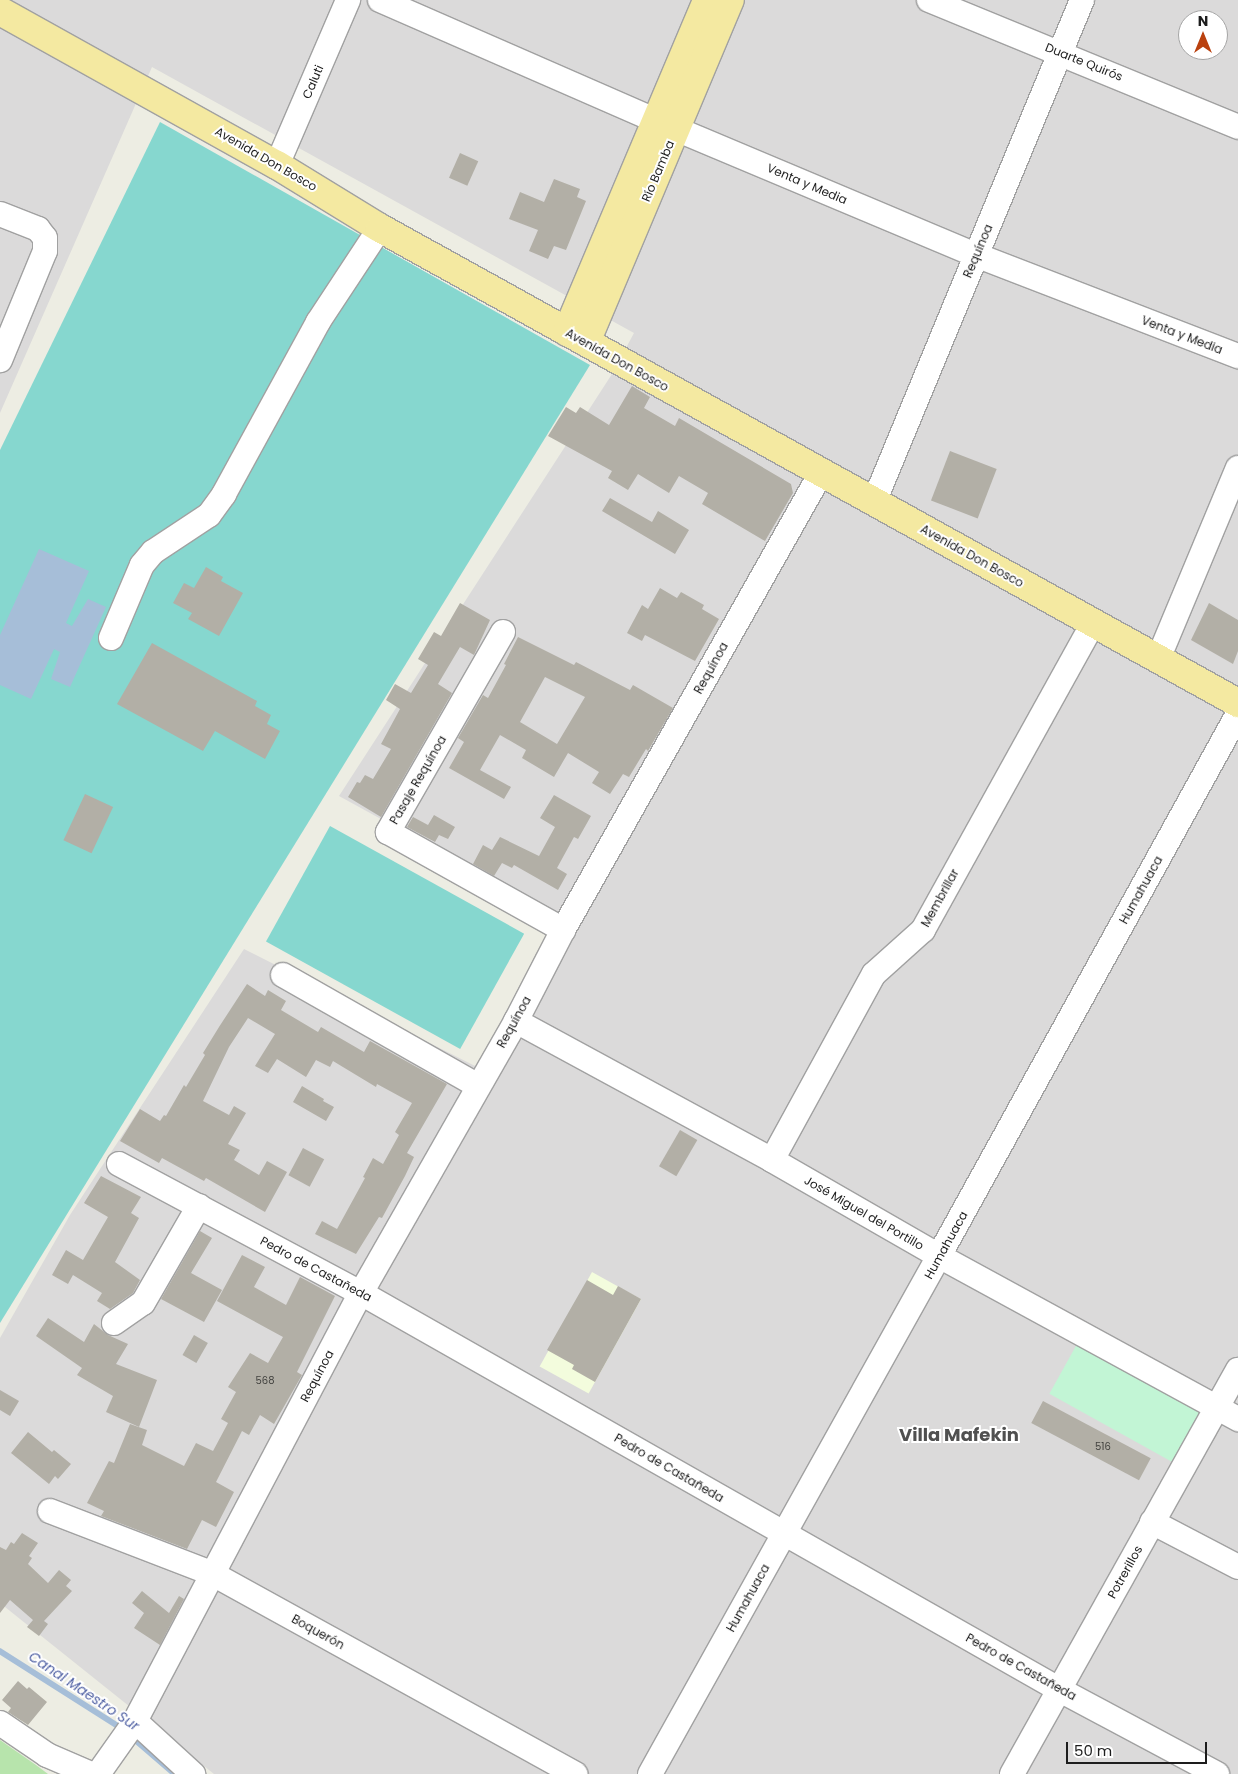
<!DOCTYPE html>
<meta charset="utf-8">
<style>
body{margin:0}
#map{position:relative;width:1238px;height:1774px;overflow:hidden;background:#edede3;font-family:Poppins,sans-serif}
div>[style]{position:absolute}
.residential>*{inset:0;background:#dbdada}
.education>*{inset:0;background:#f3fcdd;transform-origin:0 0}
.grass>*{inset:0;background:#b7e4ac}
.park>*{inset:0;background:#c2f5d5;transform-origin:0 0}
.pitch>*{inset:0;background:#86d7cf;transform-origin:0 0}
.water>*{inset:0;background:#a6bed8}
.stream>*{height:5.5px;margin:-2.75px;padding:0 2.75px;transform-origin:2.75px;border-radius:2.75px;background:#a6bed8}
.building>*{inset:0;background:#b2afa6;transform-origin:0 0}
.roads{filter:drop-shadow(1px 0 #a1a1a1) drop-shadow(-1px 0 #a1a1a1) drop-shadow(0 1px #a1a1a1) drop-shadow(0 -1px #a1a1a1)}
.minor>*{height:24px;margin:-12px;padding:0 12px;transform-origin:12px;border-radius:12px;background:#fff}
.major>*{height:28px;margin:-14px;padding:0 14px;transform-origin:14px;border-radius:14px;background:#f4e9a1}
span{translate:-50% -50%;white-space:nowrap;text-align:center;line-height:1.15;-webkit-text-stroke:4px #fff;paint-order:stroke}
.number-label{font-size:10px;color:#42423f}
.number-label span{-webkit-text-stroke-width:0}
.street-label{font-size:12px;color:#1d1d1d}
.water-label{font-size:14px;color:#5162a4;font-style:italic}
.district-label{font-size:18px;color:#505050;font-weight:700}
.north{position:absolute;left:1178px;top:10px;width:50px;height:50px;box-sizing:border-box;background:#fff;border:1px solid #a5a5a5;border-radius:50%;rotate:0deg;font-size:14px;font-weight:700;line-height:20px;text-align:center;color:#1d1d1d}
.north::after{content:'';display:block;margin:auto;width:18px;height:22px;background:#ba410f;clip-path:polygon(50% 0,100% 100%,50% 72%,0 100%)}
.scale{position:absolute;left:1066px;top:1742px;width:141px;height:22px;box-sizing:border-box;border:2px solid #1d1d1d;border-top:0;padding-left:6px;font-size:15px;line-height:18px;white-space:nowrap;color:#1d1d1d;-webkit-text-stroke:4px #fff;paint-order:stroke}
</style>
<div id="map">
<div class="residential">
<div style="clip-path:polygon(evenodd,0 0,1238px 0,1238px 1774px,214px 1774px,0 1603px,0 1338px,70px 1215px,244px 949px,477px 1067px,558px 916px,339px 796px,612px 374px,634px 333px,152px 67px,0 413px,0 0,1188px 20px,1218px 20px,1218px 50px,1188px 50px,1188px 20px)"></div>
</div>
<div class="education">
<div style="left:592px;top:1272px;width:56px;height:108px;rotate:29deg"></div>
</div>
<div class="grass">
<div style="clip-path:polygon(0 1740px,36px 1765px,48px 1774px,0 1774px)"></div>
</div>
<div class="park">
<div style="left:1077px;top:1344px;width:141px;height:57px;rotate:29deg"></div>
</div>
<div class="pitch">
<div style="clip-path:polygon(160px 122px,590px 365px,0 1323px,0 450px)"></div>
<div style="left:330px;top:826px;width:222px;height:132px;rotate:29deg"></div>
</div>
<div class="water">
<div style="clip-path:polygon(39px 549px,89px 571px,66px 623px,72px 626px,88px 599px,106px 607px,70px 687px,51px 679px,60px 652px,54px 649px,31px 699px,0 685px,0 635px)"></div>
</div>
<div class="stream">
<div style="left:0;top:1651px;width:146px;rotate:32.4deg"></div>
<div style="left:131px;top:1736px;width:58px;rotate:40.8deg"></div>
</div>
<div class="building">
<div style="left:460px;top:153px;width:20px;height:27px;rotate:24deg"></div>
<div style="clip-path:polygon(554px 179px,580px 189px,577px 197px,586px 201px,566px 250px,554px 246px,548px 259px,529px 251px,538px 230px,509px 219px,520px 192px,544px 202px)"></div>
<div style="clip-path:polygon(632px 386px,650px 397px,644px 408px,675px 426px,679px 418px,791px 484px,793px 493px,765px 541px,702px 504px,708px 493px,679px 476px,669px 493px,638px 474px,628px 490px,608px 478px,612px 471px,548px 436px,566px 407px,576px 413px,580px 407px,609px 425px)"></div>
<div style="left:950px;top:451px;width:50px;height:53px;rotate:21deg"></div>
<div style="clip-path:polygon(610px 498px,652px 522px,658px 511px,689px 530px,675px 554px,602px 511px)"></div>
<div style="clip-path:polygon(206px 567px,223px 577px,221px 581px,243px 593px,219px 636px,188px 619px,192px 613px,173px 603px,184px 583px,194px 588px)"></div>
<div style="clip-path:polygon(660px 588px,677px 598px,681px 592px,704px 605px,702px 609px,719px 619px,695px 661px,645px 635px,642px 641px,627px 633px,642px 605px,648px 609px)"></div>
<div style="clip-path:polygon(460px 603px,490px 620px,474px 655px,460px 647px,438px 684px,452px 693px,381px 817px,348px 797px,357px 782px,360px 783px,365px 775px,373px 779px,391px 749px,381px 744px,400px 709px,386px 700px,395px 684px,411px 693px,428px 665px,418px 659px,434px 632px,441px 636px)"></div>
<div style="clip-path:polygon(1209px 603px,1238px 620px,1238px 651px,1233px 664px,1191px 640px)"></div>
<div style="clip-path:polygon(evenodd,518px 637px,574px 665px,576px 662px,630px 690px,633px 685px,673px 708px,648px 751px,646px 749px,629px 777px,623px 774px,610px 794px,592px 783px,599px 772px,568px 753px,554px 777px,522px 758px,526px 750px,500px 735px,480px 770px,511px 787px,504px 799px,449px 768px,464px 742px,458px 738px,483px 695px,488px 698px,506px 665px,504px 664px,518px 637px,545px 677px,585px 697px,557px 744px,520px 722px,545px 677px)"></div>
<div style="clip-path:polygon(152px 643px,257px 701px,255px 706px,271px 715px,267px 724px,280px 731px,265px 759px,215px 731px,203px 751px,117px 704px)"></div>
<div style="left:85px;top:794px;width:31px;height:51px;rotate:25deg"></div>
<div style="clip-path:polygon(554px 795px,591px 816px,578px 839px,574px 837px,557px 868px,567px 874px,558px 890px,514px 865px,512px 868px,502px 863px,494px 876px,473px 864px,483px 845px,492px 850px,500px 837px,539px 856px,555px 827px,540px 818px)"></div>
<div style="clip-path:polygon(434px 815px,455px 827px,448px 839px,439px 835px,435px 842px,407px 827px,413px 817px,428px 825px)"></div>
<div style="clip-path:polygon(247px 984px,265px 996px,268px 990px,286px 1001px,281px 1010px,318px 1032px,321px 1027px,364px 1052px,370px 1041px,447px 1084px,407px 1153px,414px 1157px,405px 1176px,382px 1218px,379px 1217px,356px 1254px,315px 1234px,322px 1221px,337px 1229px,365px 1178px,363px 1177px,373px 1158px,383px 1164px,399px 1135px,395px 1132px,412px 1103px,377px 1084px,376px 1087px,333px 1061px,330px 1067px,316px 1060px,306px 1077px,277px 1059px,268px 1073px,255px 1066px,275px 1034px,248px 1018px,229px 1047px,203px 1101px,229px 1115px,234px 1106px,246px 1113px,228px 1144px,240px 1150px,234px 1160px,259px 1175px,267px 1161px,287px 1172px,265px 1212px,206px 1178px,204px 1181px,162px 1158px,159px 1163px,120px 1141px,140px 1109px,160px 1121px,164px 1115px,166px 1116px,184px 1085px,186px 1087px,205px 1055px,203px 1053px,219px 1027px)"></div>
<div style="clip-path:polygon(302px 1086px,324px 1099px,323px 1101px,334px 1107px,326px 1121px,293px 1102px)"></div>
<div style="left:680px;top:1130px;width:20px;height:42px;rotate:30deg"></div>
<div style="left:303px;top:1148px;width:24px;height:31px;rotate:28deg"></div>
<div style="clip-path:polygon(101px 1176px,141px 1197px,131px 1213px,139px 1218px,115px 1262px,140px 1280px,133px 1293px,110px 1309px,97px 1301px,102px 1293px,73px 1275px,68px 1284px,52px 1275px,66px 1250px,83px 1260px,108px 1217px,84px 1203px)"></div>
<div style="clip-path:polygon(200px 1231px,212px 1238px,191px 1273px,222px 1290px,204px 1322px,161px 1299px)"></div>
<div style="clip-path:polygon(242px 1255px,265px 1267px,254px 1287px,286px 1305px,300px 1277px,335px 1296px,297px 1372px,302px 1375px,274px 1424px,260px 1415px,249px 1435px,242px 1431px,216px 1482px,234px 1492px,216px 1527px,202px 1520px,187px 1549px,101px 1516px,104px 1511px,87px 1503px,109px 1461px,114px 1463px,130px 1424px,147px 1430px,142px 1445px,184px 1466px,196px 1443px,213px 1451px,228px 1423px,221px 1419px,236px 1392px,228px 1387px,250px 1353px,268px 1363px,283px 1337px,217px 1301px)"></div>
<div style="clip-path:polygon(587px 1280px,613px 1295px,618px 1286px,641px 1299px,595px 1382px,572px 1369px,574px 1365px,547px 1350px)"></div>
<div style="clip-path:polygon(48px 1318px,84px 1342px,94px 1324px,108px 1335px,128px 1344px,116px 1364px,157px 1380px,139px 1427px,106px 1412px,113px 1396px,77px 1375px,82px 1368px,36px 1336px)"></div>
<div style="left:194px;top:1335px;width:16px;height:23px;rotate:30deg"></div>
<div style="clip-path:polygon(0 1390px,19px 1401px,10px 1416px,0 1410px)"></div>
<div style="left:1043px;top:1401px;width:122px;height:25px;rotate:28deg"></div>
<div style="clip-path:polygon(28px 1432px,52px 1452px,54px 1450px,71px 1464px,58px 1479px,55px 1476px,49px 1484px,11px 1453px)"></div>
<div style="clip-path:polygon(22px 1533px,38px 1543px,29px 1556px,32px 1558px,28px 1564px,48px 1583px,59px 1570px,71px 1580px,66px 1586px,72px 1591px,44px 1621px,48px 1624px,39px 1636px,27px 1627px,33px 1620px,10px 1600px,0 1613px,0 1547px,6px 1550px,11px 1542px,14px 1544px)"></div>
<div style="clip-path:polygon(142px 1591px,169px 1613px,179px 1596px,184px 1599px,160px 1645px,134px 1628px,144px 1613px,132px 1603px)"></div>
<div style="clip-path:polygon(18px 1681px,27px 1689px,29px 1687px,47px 1702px,28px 1725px,8px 1712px,11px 1708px,2px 1700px)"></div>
</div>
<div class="roads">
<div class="minor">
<div style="left:380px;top:0;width:302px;rotate:23.6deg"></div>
<div style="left:657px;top:121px;width:346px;rotate:22.8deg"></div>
<div style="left:976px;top:255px;width:281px;rotate:21.1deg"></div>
<div style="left:929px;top:0;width:334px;rotate:22.3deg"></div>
<div style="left:277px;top:165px;width:180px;rotate:-66.7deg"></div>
<div style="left:0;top:214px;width:41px;rotate:21.5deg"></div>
<div style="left:38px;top:229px;width:11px;rotate:52deg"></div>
<div style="left:45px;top:238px;width:13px;rotate:90deg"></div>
<div style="left:45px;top:251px;width:118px;rotate:112.4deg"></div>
<div style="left:874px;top:502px;width:543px;rotate:-67.49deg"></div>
<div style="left:503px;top:632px;width:231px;rotate:119.9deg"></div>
<div style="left:388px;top:832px;width:201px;rotate:29.2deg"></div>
<div style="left:111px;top:638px;width:79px;rotate:-67deg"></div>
<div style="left:142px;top:565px;width:17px;rotate:-50deg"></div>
<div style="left:153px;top:552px;width:67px;rotate:-33.5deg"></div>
<div style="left:209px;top:515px;width:26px;rotate:-54deg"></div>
<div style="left:224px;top:494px;width:196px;rotate:-61.3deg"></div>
<div style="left:318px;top:322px;width:113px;rotate:-56.6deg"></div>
<div style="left:1158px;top:659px;width:207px;rotate:-67.3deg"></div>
<div style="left:283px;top:975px;width:224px;rotate:29.6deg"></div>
<div style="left:516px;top:1021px;width:291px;rotate:28.5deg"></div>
<div style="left:772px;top:1160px;width:193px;rotate:29.9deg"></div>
<div style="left:939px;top:1256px;width:341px;rotate:28.6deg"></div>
<div style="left:772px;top:1160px;width:212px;rotate:-61.3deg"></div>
<div style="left:874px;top:974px;width:66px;rotate:-41.9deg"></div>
<div style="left:923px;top:930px;width:351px;rotate:-61deg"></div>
<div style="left:119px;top:1164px;width:274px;rotate:28.1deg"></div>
<div style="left:361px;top:1293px;width:804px;rotate:29.59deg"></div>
<div style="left:1060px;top:1690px;width:178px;rotate:28.1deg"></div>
<div style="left:114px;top:1323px;width:35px;rotate:-35deg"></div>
<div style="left:143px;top:1303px;width:112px;rotate:-60deg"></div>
<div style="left:50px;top:1511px;width:175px;rotate:21.1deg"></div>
<div style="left:213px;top:1574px;width:414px;rotate:28.9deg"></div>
<div style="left:1152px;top:1522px;width:97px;rotate:27.6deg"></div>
<div style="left:135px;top:1721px;width:79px;rotate:42.4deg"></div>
<div style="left:0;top:1723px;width:57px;rotate:34.2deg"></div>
<div style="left:47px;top:1755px;width:48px;rotate:23.4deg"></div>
<div style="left:98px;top:1774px;width:62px;rotate:-54.8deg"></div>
<div style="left:134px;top:1723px;width:486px;rotate:-62.2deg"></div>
<div style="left:361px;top:1293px;width:313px;rotate:-60.3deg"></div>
<div style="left:516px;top:1021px;width:102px;rotate:-62.7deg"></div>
<div style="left:563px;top:930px;width:525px;rotate:-60.55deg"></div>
<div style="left:650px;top:1774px;width:593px;rotate:-60.84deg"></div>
<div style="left:939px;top:1256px;width:619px;rotate:-61.12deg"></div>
<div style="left:1012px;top:1774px;width:463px;rotate:-60.8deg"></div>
</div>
<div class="major">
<div style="left:0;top:11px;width:317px;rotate:29.1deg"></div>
<div style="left:277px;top:165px;width:121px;rotate:31.5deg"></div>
<div style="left:380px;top:228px;width:981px;rotate:28.97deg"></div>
<div style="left:567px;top:332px;width:360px;rotate:-67.1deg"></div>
<div style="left:586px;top:342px;width:371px;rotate:-67.2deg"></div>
</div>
</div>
<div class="number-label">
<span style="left:265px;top:1381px">568</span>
<span style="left:1103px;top:1447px">516</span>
</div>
<div class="street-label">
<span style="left:1084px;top:62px;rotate:22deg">Duarte Quirós</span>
<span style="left:313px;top:82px;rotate:-67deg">Caluti</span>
<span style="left:266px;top:159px;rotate:30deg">Avenida Don Bosco</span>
<span style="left:658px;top:171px;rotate:-67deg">Río Bamba</span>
<span style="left:807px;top:184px;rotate:23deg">Venta y Media</span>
<span style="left:978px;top:251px;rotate:-67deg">Requínoa</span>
<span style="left:1182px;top:335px;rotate:21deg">Venta y Media</span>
<span style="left:617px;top:360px;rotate:29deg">Avenida Don Bosco</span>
<span style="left:972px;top:556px;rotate:29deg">Avenida Don Bosco</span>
<span style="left:711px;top:668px;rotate:-61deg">Requínoa</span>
<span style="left:418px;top:780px;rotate:-60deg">Pasaje Requínoa</span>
<span style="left:1141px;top:890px;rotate:-61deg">Humahuaca</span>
<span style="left:940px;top:898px;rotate:-61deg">Membrillar</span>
<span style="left:514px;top:1022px;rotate:-61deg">Requínoa</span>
<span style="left:864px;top:1213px;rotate:30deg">José Miguel del Portillo</span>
<span style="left:946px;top:1245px;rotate:-61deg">Humahuaca</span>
<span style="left:316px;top:1269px;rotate:28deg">Pedro de Castañeda</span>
<span style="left:317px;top:1376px;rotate:-62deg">Requínoa</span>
<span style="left:669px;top:1468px;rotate:30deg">Pedro de Castañeda</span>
<span style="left:1125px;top:1572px;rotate:-61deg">Potrerillos</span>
<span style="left:748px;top:1598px;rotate:-61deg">Humahuaca</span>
<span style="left:318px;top:1632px;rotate:29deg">Boquerón</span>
<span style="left:1021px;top:1667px;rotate:29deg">Pedro de Castañeda</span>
</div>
<div class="water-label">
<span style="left:84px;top:1691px;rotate:34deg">Canal Maestro Sur</span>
</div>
<div class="district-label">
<span style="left:959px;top:1435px">Villa Mafekin</span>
</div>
<div class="north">N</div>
<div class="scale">50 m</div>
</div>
